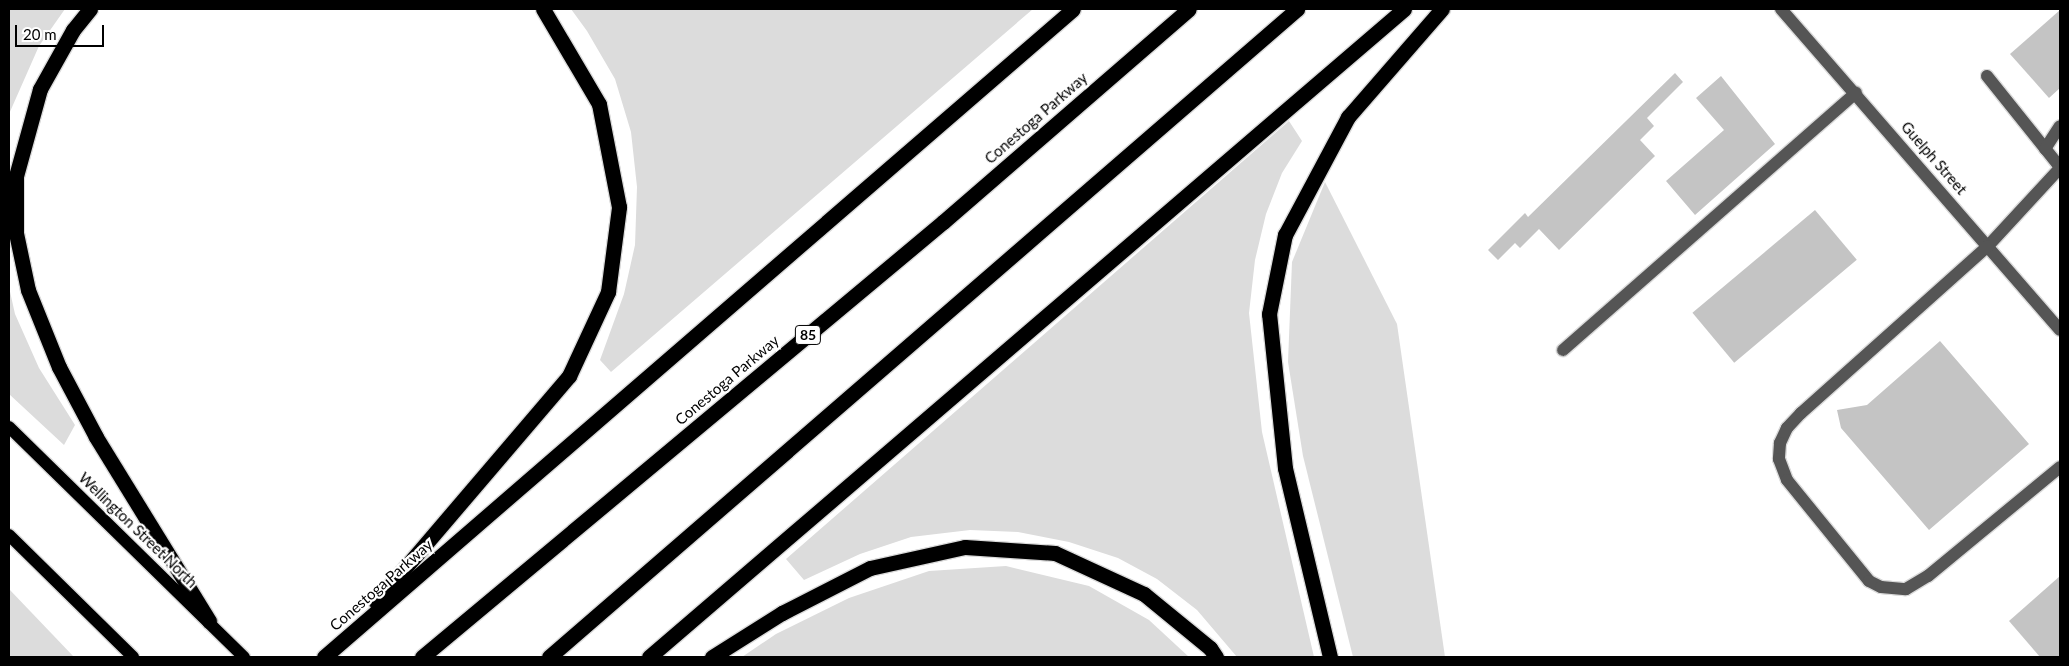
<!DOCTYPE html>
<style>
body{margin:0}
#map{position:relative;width:2069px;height:666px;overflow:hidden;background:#fff;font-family:Lato,sans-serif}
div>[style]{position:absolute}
.green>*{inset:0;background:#dcdcdc}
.building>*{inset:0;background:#c4c4c4;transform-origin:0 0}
.roads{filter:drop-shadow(1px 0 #dbdbdb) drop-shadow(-1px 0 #dbdbdb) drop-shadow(0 1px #dbdbdb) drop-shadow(0 -1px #dbdbdb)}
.minor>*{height:12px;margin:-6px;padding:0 6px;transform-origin:6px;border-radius:6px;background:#555}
.major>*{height:12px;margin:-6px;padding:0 6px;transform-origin:6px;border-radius:6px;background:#000}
.highway>*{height:15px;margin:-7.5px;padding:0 7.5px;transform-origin:7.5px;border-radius:7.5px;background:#000}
span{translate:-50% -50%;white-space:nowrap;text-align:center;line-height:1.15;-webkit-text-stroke:4.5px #fff;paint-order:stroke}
.shield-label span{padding:1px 4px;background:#fff;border:1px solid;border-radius:4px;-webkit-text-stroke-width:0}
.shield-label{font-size:14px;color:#000;font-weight:700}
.street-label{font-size:15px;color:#000}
.frame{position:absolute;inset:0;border:10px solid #000;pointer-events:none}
.scale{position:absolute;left:15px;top:25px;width:89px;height:22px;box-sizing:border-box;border:2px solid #000;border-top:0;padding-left:6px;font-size:15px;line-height:18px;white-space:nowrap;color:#000;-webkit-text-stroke:4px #fff;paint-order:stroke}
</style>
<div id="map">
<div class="green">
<div style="clip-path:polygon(9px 9px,65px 9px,39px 46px,9px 114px)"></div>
<div style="clip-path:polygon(571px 9px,1033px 9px,611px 372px,600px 360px,624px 294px,635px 245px,637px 187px,631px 132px,615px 79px,587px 31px)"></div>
<div style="clip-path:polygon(1289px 121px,1302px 141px,1282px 173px,1266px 214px,1255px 260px,1249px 313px,1262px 432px,1314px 657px,1237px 657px,1197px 610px,1157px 579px,1118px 558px,1069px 542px,1018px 532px,970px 530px,911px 537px,860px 554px,804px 580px,786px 559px)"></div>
<div style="clip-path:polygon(1325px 182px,1397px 324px,1445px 657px,1353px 657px,1303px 456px,1288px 362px,1292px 262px)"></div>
<div style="clip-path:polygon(9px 287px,15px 314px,39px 368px,75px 425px,64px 445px,9px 394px)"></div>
<div style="clip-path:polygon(1006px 566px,1089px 586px,1149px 620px,1189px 657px,742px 657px,776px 634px,849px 598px,929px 571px)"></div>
<div style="clip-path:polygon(9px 589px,74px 657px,9px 657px)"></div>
</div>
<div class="building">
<div style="clip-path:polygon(2060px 10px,2060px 88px,2049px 98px,2010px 54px)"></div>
<div style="clip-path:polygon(1675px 73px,1683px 82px,1647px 118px,1654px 126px,1640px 140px,1655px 156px,1559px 250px,1539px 229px,1520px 248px,1515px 243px,1498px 260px,1488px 250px,1525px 213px,1528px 217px)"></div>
<div style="clip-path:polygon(1721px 76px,1775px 144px,1695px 215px,1666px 181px,1724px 130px,1696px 98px)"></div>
<div style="left:1815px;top:210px;width:65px;height:160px;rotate:50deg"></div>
<div style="clip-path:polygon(1940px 341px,2029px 444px,1929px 530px,1841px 428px,1837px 410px,1867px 405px)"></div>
<div style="clip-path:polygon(2060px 576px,2060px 657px,2040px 657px,2009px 621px)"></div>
</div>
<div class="roads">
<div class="minor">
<div style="left:1781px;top:9px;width:425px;rotate:49deg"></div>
<div style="left:1987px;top:76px;width:115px;rotate:51.3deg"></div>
<div style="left:2045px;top:149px;width:27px;rotate:-57deg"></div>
<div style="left:2060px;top:168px;width:106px;rotate:132.7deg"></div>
<div style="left:1988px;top:246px;width:251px;rotate:138.2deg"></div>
<div style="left:1801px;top:413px;width:21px;rotate:133deg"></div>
<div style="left:1787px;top:428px;width:17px;rotate:115deg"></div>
<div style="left:1780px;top:443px;width:16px;rotate:94deg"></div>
<div style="left:1779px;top:459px;width:22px;rotate:69deg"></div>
<div style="left:1787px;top:480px;width:130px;rotate:50.9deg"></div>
<div style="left:1869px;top:581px;width:13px;rotate:27deg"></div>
<div style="left:1881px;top:587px;width:25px;rotate:5deg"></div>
<div style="left:1906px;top:589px;width:26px;rotate:-31deg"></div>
<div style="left:1928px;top:576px;width:171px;rotate:-39.5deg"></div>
<div style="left:1563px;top:350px;width:390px;rotate:-41.3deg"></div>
</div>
<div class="major">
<div style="left:9px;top:427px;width:329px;rotate:44.4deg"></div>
<div style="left:9px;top:535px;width:174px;rotate:44.5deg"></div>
</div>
<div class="highway">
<div style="left:90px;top:9px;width:27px;rotate:129deg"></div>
<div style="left:73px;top:30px;width:68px;rotate:119.2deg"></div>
<div style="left:40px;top:89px;width:90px;rotate:105.4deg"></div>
<div style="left:16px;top:176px;width:57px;rotate:90deg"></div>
<div style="left:16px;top:233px;width:58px;rotate:78.1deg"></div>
<div style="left:28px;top:290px;width:83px;rotate:68.1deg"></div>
<div style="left:59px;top:367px;width:79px;rotate:62.1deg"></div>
<div style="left:96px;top:437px;width:216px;rotate:58.4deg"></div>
<div style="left:376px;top:602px;width:297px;rotate:-49.5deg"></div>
<div style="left:569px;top:376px;width:93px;rotate:-65.1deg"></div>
<div style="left:608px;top:292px;width:86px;rotate:-82.6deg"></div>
<div style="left:619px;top:207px;width:105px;rotate:-101deg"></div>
<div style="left:599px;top:104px;width:110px;rotate:-120.5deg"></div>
<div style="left:324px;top:657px;width:990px;rotate:-40.86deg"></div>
<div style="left:422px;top:657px;width:679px;rotate:-39.86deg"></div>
<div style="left:943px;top:222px;width:325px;rotate:-40.9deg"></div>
<div style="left:549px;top:657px;width:990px;rotate:-40.9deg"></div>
<div style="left:649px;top:657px;width:995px;rotate:-40.64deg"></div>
<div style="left:712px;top:657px;width:83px;rotate:-32.2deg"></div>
<div style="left:782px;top:613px;width:99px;rotate:-27.1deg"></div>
<div style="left:870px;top:568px;width:97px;rotate:-12.5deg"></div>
<div style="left:965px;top:547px;width:90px;rotate:3.8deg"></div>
<div style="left:1055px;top:553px;width:98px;rotate:24.7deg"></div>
<div style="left:1144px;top:594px;width:85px;rotate:39.3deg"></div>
<div style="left:1210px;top:648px;width:11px;rotate:56deg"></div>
<div style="left:1330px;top:657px;width:194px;rotate:-103.4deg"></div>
<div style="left:1285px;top:468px;width:155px;rotate:-95.9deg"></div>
<div style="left:1269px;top:314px;width:81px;rotate:-78.6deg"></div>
<div style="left:1285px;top:235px;width:134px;rotate:-61.9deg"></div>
<div style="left:1348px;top:117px;width:143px;rotate:-49deg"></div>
</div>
</div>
<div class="shield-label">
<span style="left:808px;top:335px">85</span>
</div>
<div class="street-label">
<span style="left:1036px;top:118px;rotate:-41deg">Conestoga Parkway</span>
<span style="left:1934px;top:158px;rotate:49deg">Guelph Street</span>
<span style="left:727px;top:380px;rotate:-40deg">Conestoga Parkway</span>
<span style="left:138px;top:530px;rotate:44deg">Wellington Street North</span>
<span style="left:381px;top:585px;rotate:-41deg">Conestoga Parkway</span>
</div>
<div class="frame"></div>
<div class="scale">20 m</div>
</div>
